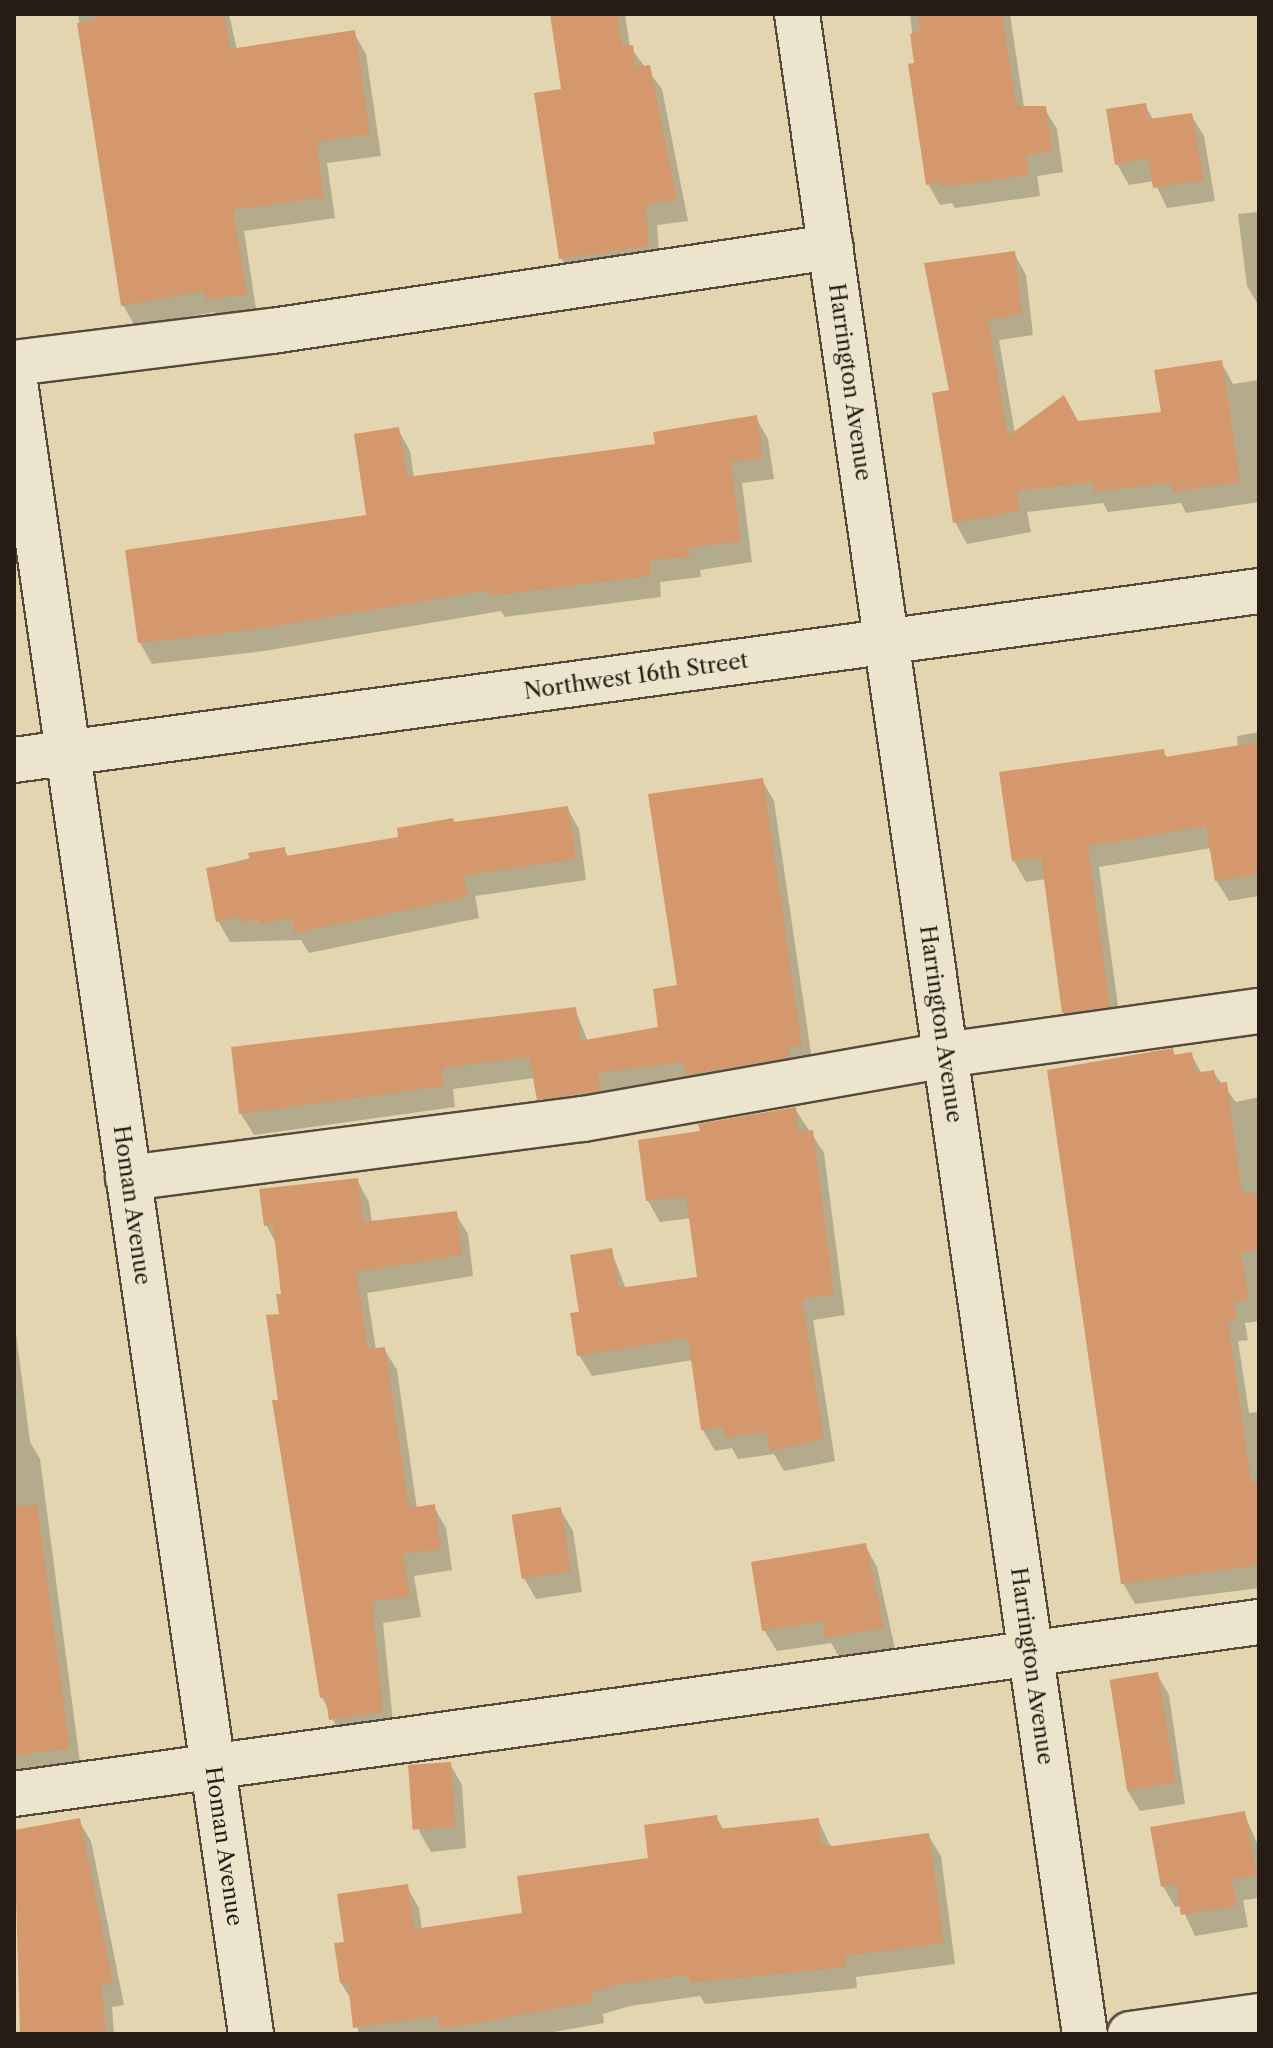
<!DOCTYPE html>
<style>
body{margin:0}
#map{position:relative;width:1273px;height:2048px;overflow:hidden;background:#e2d5b0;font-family:"Libre Caslon Text",serif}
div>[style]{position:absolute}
.shadow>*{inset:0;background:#0003}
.building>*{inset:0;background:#d5986d;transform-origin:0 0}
.roads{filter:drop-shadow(2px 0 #564a3c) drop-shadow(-2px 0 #564a3c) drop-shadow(0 2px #564a3c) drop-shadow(0 -2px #564a3c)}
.minor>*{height:44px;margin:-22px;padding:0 22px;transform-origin:22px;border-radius:22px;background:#ece4cc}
span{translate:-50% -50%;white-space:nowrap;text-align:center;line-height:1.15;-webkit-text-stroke:7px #ece4cc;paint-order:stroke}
.street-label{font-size:22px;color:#281c16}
.frame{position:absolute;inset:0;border:16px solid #281c16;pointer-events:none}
</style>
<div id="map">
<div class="shadow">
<div style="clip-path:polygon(78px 14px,229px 14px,237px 50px,354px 33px,366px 54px,381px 156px,327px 163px,335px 218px,244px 231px,257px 315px,220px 321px,215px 312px,135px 326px,123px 305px)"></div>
<div style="clip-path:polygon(552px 14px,625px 14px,630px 47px,662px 89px,688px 221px,657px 225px,660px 267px,574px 280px,561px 258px,563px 91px)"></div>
<div style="clip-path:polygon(910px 14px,1010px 14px,1024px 108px,1044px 108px,1057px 129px,1063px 172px,1037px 176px,1040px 196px,955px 208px,952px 203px,940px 205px,928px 184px)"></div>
<div style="clip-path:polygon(1145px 105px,1154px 121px,1191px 115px,1204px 136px,1215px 201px,1167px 208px,1154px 181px,1129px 185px,1117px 164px)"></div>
<div style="clip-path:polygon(1259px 212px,1259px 306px,1247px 286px,1238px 214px)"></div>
<div style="clip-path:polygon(1014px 253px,1026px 275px,1033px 335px,999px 340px,1015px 434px,1163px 414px,1221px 362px,1233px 384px,1259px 380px,1259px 502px,1186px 513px,1181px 503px,1108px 512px,1103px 503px,1027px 512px,1031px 532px,967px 544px,955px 522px,951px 392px)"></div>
<div style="clip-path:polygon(756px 418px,768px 439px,774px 479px,742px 483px,752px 562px,700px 570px,701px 577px,660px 582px,661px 597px,505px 617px,501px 611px,264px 651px,152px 664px,140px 643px,368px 517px,398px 429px,410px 451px,414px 478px,657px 445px)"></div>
<div style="clip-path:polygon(1259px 732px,1259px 896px,1229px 901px,1216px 880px,1211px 848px,1099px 867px,1121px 1028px,1076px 1034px,1064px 1013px,1046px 879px,1026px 882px,1014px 861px,1163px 751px,1168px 759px,1238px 748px,1237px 736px)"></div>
<div style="clip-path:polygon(762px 780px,774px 801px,813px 1067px,551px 1120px,535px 1078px,453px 1089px,455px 1107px,254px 1135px,241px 1114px,233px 1049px,575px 1009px,588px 1042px,660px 1029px)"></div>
<div style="clip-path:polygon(567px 808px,579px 829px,586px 880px,475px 896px,479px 918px,309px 953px,301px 940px,230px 942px,218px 921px,208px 869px,284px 849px,289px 858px)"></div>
<div style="clip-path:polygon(1172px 1050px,1176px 1057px,1191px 1054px,1202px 1074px,1213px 1072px,1236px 1102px,1259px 1097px,1259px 1321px,1245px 1323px,1248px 1340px,1238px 1341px,1249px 1413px,1259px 1412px,1259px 1588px,1135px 1604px,1123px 1583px)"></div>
<div style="clip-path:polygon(795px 1109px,824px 1153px,845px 1315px,813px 1320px,835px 1461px,784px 1471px,774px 1454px,738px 1459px,732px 1448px,715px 1451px,703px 1430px,693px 1360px,592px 1376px,579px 1355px,581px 1314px,611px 1250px,626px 1289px,700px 1279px,691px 1218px,660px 1222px,648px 1201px,640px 1141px,702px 1133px)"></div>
<div style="clip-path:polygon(357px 1180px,369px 1202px,372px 1223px,455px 1213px,468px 1234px,473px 1276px,367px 1293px,376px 1350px,384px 1349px,397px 1370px,417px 1509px,434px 1507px,446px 1528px,452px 1570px,414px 1576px,421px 1617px,383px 1623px,394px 1733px,343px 1740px,322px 1697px,280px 1401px,283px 1295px,277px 1245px,266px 1225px)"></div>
<div style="clip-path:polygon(14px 1318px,30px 1442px,40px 1459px,81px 1770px,14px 1778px)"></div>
<div style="clip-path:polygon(560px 1509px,573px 1531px,582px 1592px,536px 1599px,524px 1578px)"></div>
<div style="clip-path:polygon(865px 1545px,877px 1567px,895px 1649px,840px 1658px,831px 1643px,777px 1651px,764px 1630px)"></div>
<div style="clip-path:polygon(1157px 1674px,1169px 1695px,1185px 1804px,1140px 1811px,1127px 1790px,1111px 1681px)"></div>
<div style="clip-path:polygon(450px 1764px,462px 1785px,466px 1848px,431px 1852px,419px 1831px)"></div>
<div style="clip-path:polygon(1244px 1813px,1259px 1848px,1259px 1898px,1243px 1900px,1248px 1927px,1195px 1936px,1181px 1906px,1175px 1907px,1163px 1886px)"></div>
<div style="clip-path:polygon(716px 1817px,724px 1830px,818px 1820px,831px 1847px,928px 1835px,941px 1856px,955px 1964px,856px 1977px,857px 1988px,705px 2004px,700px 1996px,630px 2006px,603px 2014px,604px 2023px,543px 2034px,359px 2034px,352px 2001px,341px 1983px,346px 1943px,407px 1887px,419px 1908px,422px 1930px,524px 1915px,650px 1860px)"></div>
<div style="clip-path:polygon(78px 1820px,91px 1841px,124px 2005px,112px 2007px,114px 2034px,22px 2034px,14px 1832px)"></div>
</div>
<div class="building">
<div style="clip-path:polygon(94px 14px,224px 14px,230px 49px,355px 30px,370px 134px,316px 142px,324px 197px,233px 210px,247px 294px,206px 300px,205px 291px,121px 306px,77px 23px,95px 20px)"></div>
<div style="clip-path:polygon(550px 14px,617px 14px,622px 46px,633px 45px,636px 67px,650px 65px,677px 200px,646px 204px,649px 246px,559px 259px,534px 93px,561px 89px)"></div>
<div style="clip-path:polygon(918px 14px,1002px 14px,1016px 106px,1046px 106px,1052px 151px,1026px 155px,1029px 175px,941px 187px,940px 182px,926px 185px,908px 64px,914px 63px,910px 34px,920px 32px)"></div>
<div style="clip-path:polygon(1146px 103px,1149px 119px,1192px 113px,1204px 180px,1153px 188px,1148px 158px,1115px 165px,1106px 109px)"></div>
<div style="clip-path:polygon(1015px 251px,1022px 314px,988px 319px,1008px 436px,1064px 395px,1078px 421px,1161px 412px,1154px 370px,1222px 360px,1240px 482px,1172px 492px,1171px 482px,1094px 492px,1093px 482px,1017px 491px,1020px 511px,953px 523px,932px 393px,949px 390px,924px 263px)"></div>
<div style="clip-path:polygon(757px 415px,763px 458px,731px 462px,741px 541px,689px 548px,690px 556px,649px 561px,651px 576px,490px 596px,490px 590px,251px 630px,138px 643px,125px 550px,366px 515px,354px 434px,399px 427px,407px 477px,655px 444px,653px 432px)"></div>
<div style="clip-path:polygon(1259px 742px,1259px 874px,1215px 881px,1206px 826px,1088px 846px,1110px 1007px,1062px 1013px,1041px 857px,1012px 861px,999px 772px,1164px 749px,1165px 757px)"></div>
<div style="clip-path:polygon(763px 778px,802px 1046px,789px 1047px,790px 1057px,686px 1075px,683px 1062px,598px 1073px,601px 1090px,537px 1100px,529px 1057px,442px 1068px,444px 1086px,239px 1114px,231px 1047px,576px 1007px,580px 1041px,658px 1027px,653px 989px,677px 985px,648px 794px)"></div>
<div style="clip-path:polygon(568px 806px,576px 859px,464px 875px,468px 897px,295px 933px,292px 918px,259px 924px,259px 919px,242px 922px,241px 917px,216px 922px,206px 868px,250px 860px,248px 853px,285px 847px,286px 856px,398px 837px,397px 828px,453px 818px,454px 822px)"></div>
<div style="clip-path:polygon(1173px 1048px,1174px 1055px,1192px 1052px,1195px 1073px,1214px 1070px,1217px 1083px,1227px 1082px,1241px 1189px,1245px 1194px,1259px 1192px,1259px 1250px,1241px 1252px,1249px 1299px,1234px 1302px,1237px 1319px,1228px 1320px,1251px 1483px,1259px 1482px,1259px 1565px,1121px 1584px,1047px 1070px)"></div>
<div style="clip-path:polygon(796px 1107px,798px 1132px,813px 1130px,834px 1294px,802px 1299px,824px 1439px,770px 1451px,767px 1432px,724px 1438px,723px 1427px,701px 1430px,688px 1338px,577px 1356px,570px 1313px,579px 1312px,570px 1255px,612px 1248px,619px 1288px,697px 1277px,686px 1196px,646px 1201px,638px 1140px,700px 1131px,698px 1124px)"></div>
<div style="clip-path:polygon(358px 1178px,363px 1222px,457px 1211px,462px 1255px,356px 1272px,368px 1349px,385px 1347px,409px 1508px,435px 1504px,441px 1549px,403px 1554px,410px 1596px,372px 1602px,383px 1712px,329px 1720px,326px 1698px,320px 1698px,272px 1400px,278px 1400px,266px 1315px,279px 1314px,276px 1294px,281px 1294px,273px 1225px,264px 1226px,259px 1189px)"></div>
<div style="clip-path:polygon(37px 1505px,70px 1749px,14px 1755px,14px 1507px)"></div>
<div style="left:561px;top:1507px;width:65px;height:50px;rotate:81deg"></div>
<div style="clip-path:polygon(866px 1543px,884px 1628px,825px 1638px,823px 1621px,762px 1631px,751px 1562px)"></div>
<div style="left:1158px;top:1672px;width:112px;height:49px;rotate:81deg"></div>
<div style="left:451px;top:1762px;width:65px;height:43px;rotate:86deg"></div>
<div style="clip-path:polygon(1245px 1811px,1257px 1875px,1232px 1879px,1237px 1906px,1181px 1915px,1176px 1884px,1161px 1887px,1150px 1827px)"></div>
<div style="clip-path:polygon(717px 1815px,719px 1829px,819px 1818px,821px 1844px,834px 1846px,929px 1833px,944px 1943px,845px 1956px,846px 1967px,690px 1983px,689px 1975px,617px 1985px,592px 1992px,593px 2002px,440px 2029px,438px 2016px,353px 2028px,348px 1983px,340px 1983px,334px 1943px,344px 1942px,337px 1894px,408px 1884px,414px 1929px,522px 1913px,517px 1876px,648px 1858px,644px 1825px)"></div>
<div style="clip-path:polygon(80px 1818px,113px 1984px,101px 1986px,106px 2032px,20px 2034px,14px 1830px)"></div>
</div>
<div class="roads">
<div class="minor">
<div style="left:797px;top:14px;width:2040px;rotate:81.89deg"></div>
<div style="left:14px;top:363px;width:260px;rotate:-7.1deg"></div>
<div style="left:272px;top:331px;width:565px;rotate:-8.55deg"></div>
<div style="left:14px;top:375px;width:1676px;rotate:81.87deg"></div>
<div style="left:14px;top:760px;width:1256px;rotate:-7.73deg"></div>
<div style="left:128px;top:1178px;width:459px;rotate:-7.4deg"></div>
<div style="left:583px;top:1119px;width:368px;rotate:-10deg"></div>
<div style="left:945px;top:1055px;width:317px;rotate:-8deg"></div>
<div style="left:14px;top:1794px;width:1257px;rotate:-7.87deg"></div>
<div style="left:1130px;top:2034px;width:130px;rotate:-7.9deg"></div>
</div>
</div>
<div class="street-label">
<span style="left:850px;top:382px;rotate:82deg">Harrington Avenue</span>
<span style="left:636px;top:676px;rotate:-8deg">Northwest 16th Street</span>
<span style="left:941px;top:1024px;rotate:82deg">Harrington Avenue</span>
<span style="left:132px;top:1205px;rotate:82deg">Homan Avenue</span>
<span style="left:1032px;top:1666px;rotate:82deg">Harrington Avenue</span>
<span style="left:224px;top:1846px;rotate:82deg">Homan Avenue</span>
</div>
<div class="frame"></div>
</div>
